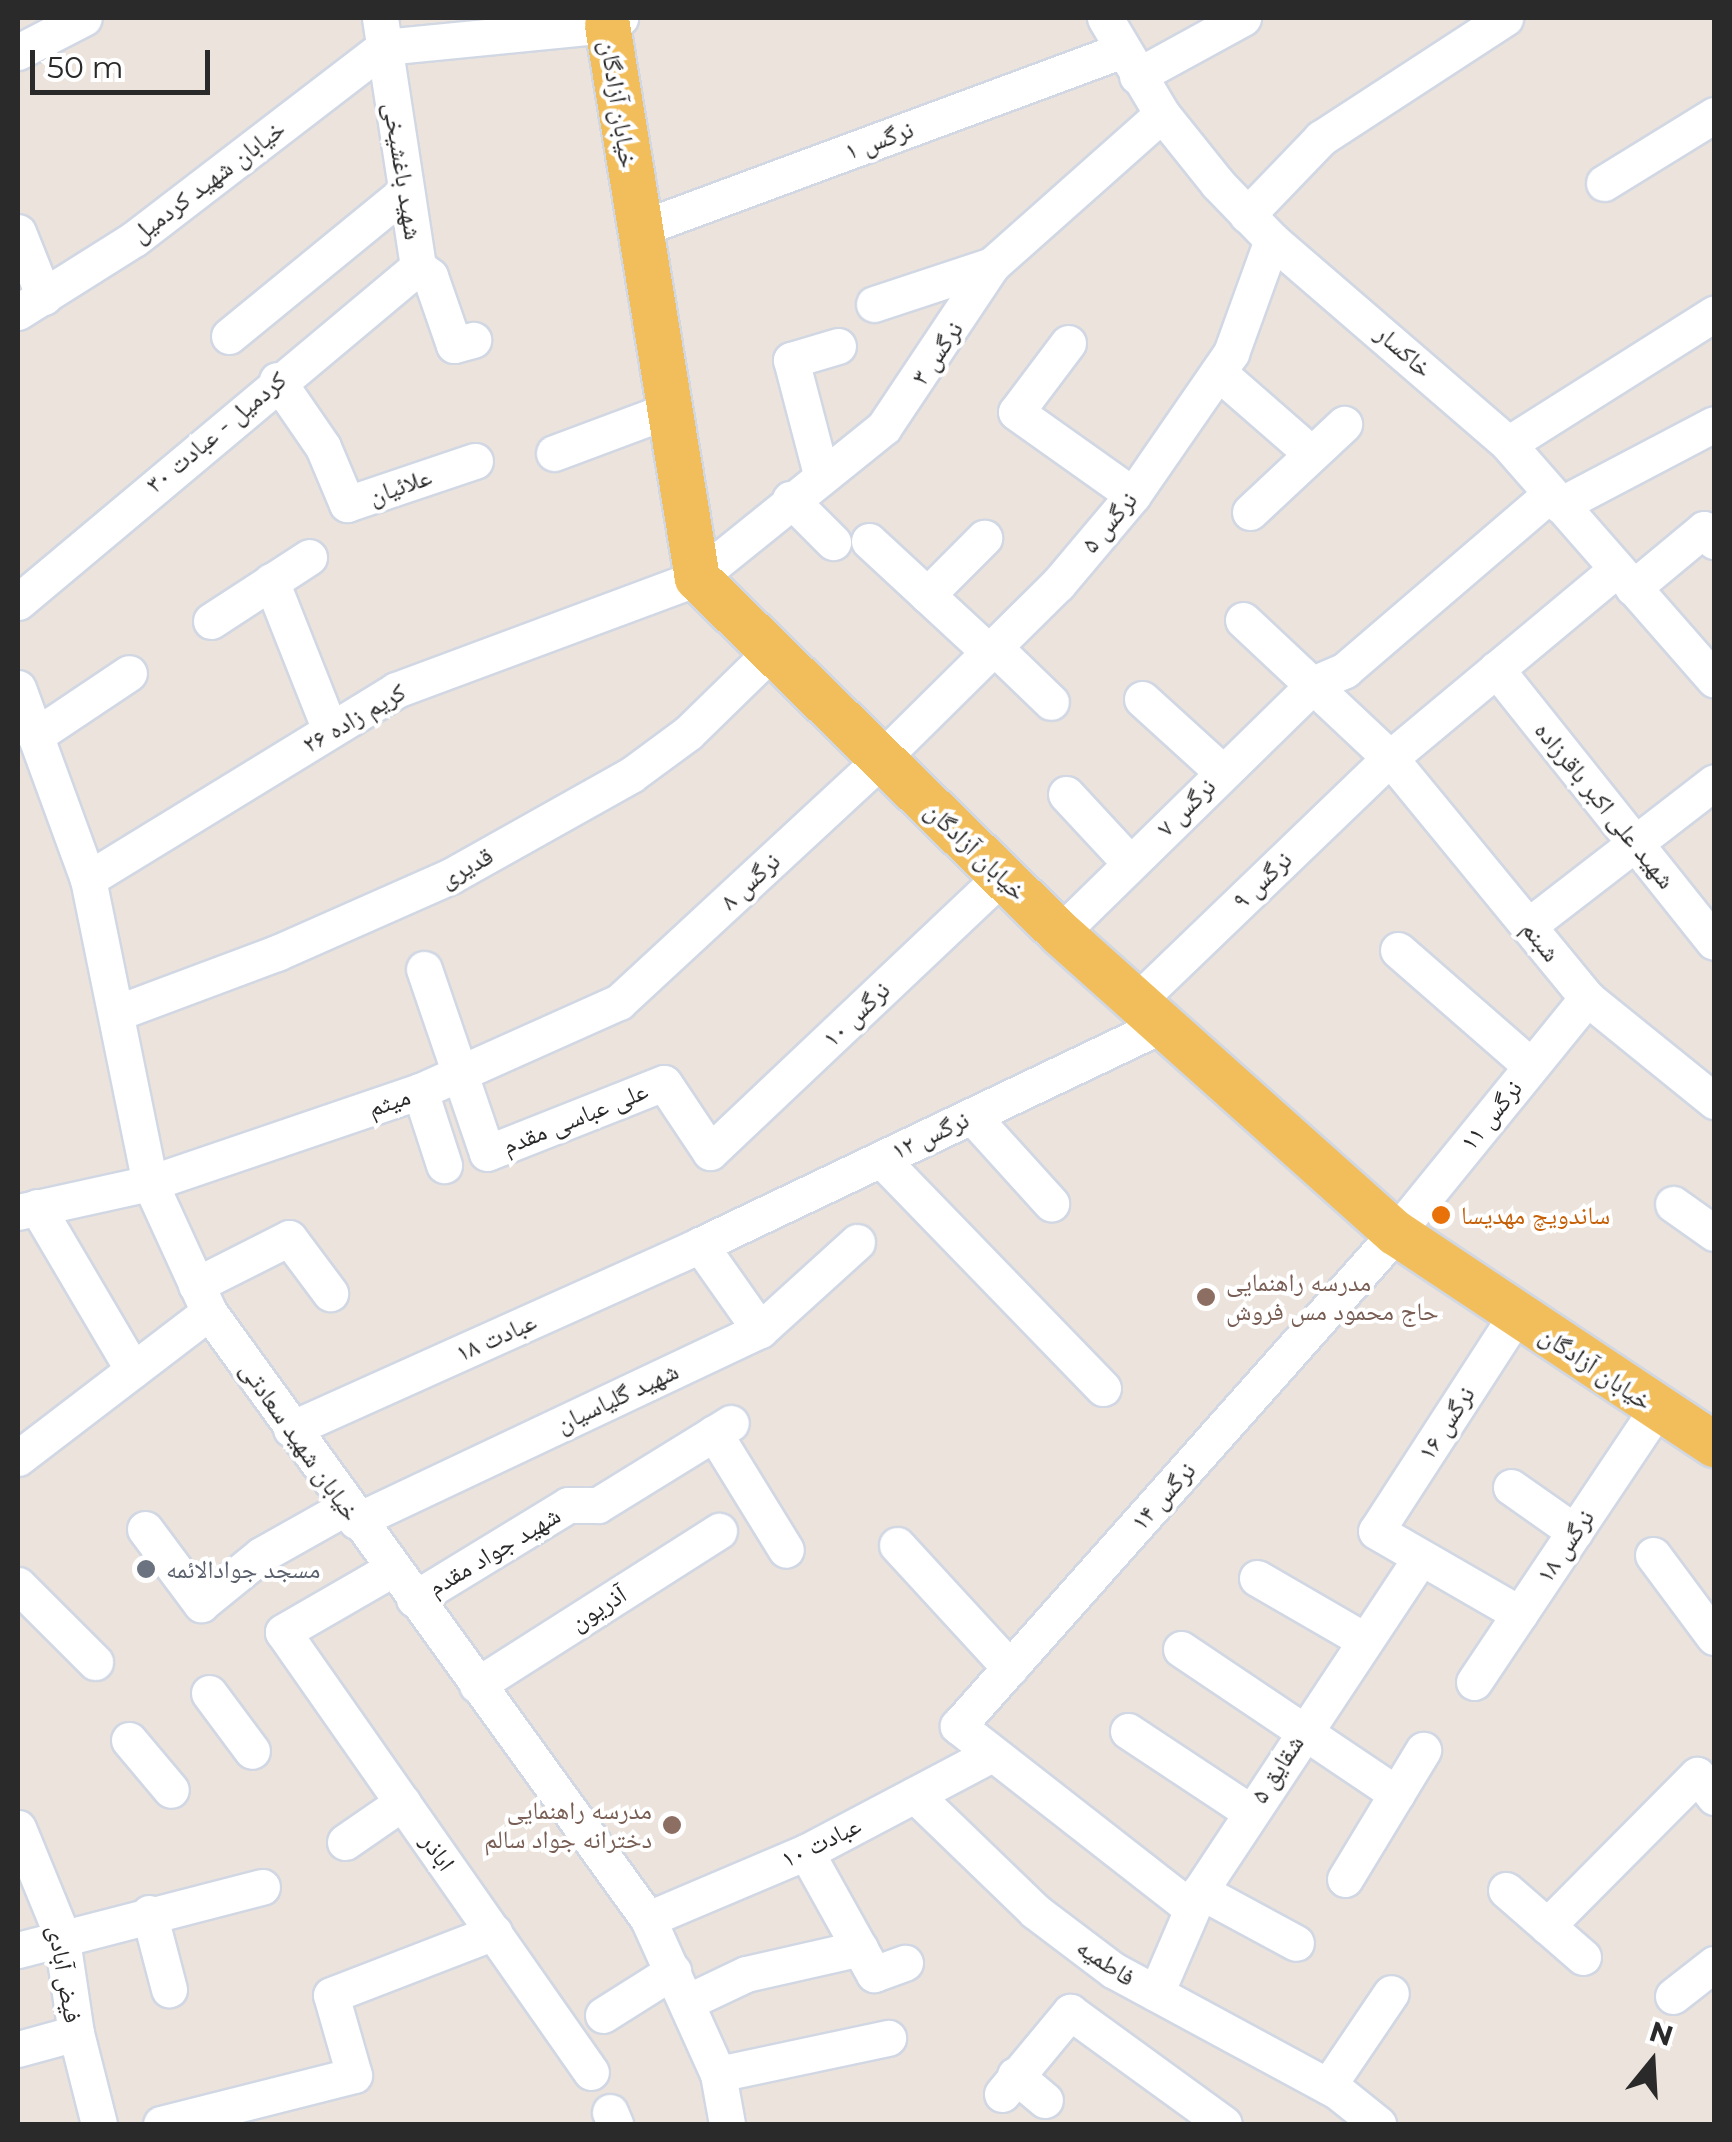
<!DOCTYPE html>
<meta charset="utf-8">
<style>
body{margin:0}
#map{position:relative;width:1732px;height:2142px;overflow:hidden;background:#ece4dc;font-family:Montserrat,"Noto Naskh Arabic",sans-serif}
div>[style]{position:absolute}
.roads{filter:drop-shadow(2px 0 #d1d7e3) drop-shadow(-2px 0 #d1d7e3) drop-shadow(0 2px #d1d7e3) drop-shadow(0 -2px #d1d7e3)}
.minor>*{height:35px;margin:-17.5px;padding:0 17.5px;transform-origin:17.5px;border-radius:17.5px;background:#fff}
.major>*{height:45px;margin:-22.5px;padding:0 22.5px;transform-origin:22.5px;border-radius:22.5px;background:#f2be5c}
.dots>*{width:28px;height:28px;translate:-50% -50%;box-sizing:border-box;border:5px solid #fff;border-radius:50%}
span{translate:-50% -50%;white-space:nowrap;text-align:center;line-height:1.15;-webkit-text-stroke:8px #fff;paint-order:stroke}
.street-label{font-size:25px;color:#2a2a2a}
.food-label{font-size:25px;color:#c56008}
.left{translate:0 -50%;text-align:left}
.education-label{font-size:25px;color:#785e54}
.right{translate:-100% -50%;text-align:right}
.worship-label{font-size:25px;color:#5b616d}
.frame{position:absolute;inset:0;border:20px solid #2a2a2a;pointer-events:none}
.north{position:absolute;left:1602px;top:2012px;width:100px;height:100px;-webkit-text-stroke:8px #fff;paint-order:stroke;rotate:18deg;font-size:28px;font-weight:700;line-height:40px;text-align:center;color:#2a2a2a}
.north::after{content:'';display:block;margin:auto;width:35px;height:45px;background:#2a2a2a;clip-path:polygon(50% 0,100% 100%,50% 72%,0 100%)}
.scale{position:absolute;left:30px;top:50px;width:180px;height:45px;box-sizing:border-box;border:5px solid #2a2a2a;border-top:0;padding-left:12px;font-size:30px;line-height:35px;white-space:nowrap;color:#2a2a2a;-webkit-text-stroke:8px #fff;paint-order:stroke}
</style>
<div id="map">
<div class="roads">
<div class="minor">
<div style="left:380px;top:18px;width:252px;rotate:81.3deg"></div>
<div style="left:418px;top:267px;width:15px;rotate:37deg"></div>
<div style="left:430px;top:276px;width:73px;rotate:70.8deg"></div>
<div style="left:454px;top:345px;width:20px;rotate:-15deg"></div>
<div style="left:1105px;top:18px;width:112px;rotate:59.3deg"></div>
<div style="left:1162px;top:114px;width:90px;rotate:51.3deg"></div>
<div style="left:1218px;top:184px;width:78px;rotate:46deg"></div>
<div style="left:1272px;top:240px;width:312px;rotate:40.8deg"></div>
<div style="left:1508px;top:444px;width:313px;rotate:48.8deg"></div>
<div style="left:18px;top:52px;width:74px;rotate:-27.3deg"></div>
<div style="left:1137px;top:76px;width:121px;rotate:-28.7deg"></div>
<div style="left:1604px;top:183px;width:129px;rotate:-31.7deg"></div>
<div style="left:1247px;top:215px;width:107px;rotate:-46.1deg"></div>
<div style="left:1321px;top:138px;width:220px;rotate:-33.1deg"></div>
<div style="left:639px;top:229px;width:513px;rotate:-20.31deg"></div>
<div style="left:18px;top:232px;width:70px;rotate:68.2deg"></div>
<div style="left:874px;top:304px;width:124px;rotate:-18.3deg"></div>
<div style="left:18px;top:312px;width:137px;rotate:-32.2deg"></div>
<div style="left:134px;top:239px;width:315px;rotate:-37.5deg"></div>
<div style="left:384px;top:47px;width:224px;rotate:-5.6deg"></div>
<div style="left:607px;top:25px;width:15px;rotate:-28deg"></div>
<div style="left:229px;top:336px;width:229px;rotate:-39.3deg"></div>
<div style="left:1068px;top:343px;width:86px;rotate:127deg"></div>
<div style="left:1016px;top:412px;width:143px;rotate:35.4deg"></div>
<div style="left:1219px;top:373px;width:123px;rotate:41.1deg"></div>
<div style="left:277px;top:380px;width:81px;rotate:55.5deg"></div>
<div style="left:323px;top:447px;width:62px;rotate:67.2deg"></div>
<div style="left:347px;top:504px;width:135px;rotate:-18.6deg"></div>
<div style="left:1508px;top:444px;width:244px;rotate:-32.3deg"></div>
<div style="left:554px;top:453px;width:123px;rotate:-20.5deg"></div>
<div style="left:821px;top:474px;width:118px;rotate:-104.7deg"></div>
<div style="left:791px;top:360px;width:49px;rotate:-16.6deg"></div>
<div style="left:790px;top:499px;width:61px;rotate:45deg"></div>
<div style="left:1560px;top:505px;width:174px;rotate:-27.7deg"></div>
<div style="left:1250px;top:512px;width:129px;rotate:-43.1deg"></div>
<div style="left:869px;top:541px;width:163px;rotate:42.8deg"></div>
<div style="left:271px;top:581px;width:160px;rotate:68.4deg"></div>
<div style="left:1633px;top:588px;width:92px;rotate:-39.7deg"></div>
<div style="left:1704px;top:529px;width:16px;rotate:50deg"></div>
<div style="left:927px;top:595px;width:81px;rotate:-45deg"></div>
<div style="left:18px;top:602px;width:522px;rotate:-39.95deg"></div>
<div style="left:1243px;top:620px;width:202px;rotate:43.2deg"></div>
<div style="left:1390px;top:758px;width:310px;rotate:50.6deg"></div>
<div style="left:1587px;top:998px;width:164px;rotate:39deg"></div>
<div style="left:211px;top:621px;width:117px;rotate:-33.1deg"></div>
<div style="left:994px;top:647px;width:79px;rotate:44deg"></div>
<div style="left:1496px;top:669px;width:349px;rotate:51.4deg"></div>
<div style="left:18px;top:688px;width:203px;rotate:69.9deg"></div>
<div style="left:88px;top:879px;width:310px;rotate:78.5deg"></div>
<div style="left:150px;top:1183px;width:142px;rotate:65.4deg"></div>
<div style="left:209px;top:1312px;width:749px;rotate:54.12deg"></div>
<div style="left:648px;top:1919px;width:170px;rotate:65.7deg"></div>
<div style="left:718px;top:2074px;width:51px;rotate:79.8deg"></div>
<div style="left:1142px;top:699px;width:107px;rotate:42.3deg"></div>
<div style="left:35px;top:736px;width:113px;rotate:-33.8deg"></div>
<div style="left:1066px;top:794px;width:94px;rotate:47.2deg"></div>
<div style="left:88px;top:879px;width:361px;rotate:-31.5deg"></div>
<div style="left:396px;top:690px;width:321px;rotate:-20.4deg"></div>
<div style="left:697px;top:578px;width:240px;rotate:-38.9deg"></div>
<div style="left:884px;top:427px;width:195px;rotate:-56.3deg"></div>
<div style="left:992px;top:265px;width:227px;rotate:-41.6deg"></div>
<div style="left:1528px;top:926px;width:235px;rotate:-37.7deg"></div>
<div style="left:1060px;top:933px;width:357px;rotate:-44.4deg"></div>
<div style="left:1315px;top:683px;width:33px;rotate:-23deg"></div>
<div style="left:1345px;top:670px;width:270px;rotate:-40.6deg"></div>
<div style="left:1398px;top:950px;width:176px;rotate:41.1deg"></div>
<div style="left:424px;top:969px;width:194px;rotate:71.1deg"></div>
<div style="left:487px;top:1153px;width:190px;rotate:-21.6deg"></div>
<div style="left:664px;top:1083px;width:83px;rotate:56.3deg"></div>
<div style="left:710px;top:1152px;width:402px;rotate:-43.4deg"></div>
<div style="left:1135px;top:1003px;width:354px;rotate:-43.9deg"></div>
<div style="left:1390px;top:758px;width:294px;rotate:-39.8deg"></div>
<div style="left:119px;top:1012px;width:169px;rotate:-20.5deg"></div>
<div style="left:277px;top:953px;width:190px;rotate:-23.9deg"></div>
<div style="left:451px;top:876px;width:206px;rotate:-29.3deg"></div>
<div style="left:631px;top:775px;width:71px;rotate:-36.4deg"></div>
<div style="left:688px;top:733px;width:117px;rotate:-44.3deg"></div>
<div style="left:420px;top:1091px;width:78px;rotate:72deg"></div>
<div style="left:972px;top:1116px;width:118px;rotate:47.8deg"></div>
<div style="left:881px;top:1159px;width:319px;rotate:45.9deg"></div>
<div style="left:1673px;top:1204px;width:50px;rotate:35.3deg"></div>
<div style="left:37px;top:1207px;width:189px;rotate:59.5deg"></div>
<div style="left:18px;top:1212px;width:135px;rotate:-12.4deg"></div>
<div style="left:150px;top:1183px;width:285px;rotate:-18.8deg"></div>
<div style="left:420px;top:1091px;width:218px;rotate:-24.1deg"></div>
<div style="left:619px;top:1002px;width:357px;rotate:-42.8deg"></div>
<div style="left:881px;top:759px;width:249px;rotate:-44.7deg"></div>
<div style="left:1058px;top:584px;width:116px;rotate:-49.9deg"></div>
<div style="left:1133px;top:495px;width:173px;rotate:-55.4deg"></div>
<div style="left:1231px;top:353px;width:120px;rotate:-70.1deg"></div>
<div style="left:700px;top:1245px;width:104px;rotate:54.8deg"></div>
<div style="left:196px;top:1285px;width:104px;rotate:-26.8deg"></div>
<div style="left:289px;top:1238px;width:69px;rotate:53.3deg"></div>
<div style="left:1516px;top:1315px;width:257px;rotate:122.9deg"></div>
<div style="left:1376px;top:1531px;width:166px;rotate:30deg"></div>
<div style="left:291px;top:1429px;width:448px;rotate:-24.2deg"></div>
<div style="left:700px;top:1245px;width:509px;rotate:-25.46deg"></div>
<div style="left:714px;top:1433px;width:137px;rotate:58.4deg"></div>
<div style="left:18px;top:1458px;width:240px;rotate:-37.4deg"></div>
<div style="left:1511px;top:1487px;width:78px;rotate:35.1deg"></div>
<div style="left:356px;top:1521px;width:447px;rotate:-25.3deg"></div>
<div style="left:760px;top:1330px;width:131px;rotate:-42.2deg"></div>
<div style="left:145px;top:1529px;width:94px;rotate:53.3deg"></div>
<div style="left:201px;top:1604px;width:77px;rotate:-39.2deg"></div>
<div style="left:261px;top:1555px;width:100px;rotate:-29.4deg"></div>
<div style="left:897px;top:1545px;width:167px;rotate:47.4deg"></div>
<div style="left:1653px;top:1555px;width:102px;rotate:53.4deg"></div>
<div style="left:392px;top:1569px;width:126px;rotate:150deg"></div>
<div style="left:283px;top:1632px;width:537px;rotate:55.01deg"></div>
<div style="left:1257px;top:1578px;width:124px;rotate:30.1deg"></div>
<div style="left:18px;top:1585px;width:109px;rotate:45deg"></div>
<div style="left:414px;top:1599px;width:180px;rotate:-31.4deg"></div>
<div style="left:568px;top:1505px;width:30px"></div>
<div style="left:598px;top:1505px;width:156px;rotate:-31.7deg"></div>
<div style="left:1181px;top:1649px;width:260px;rotate:33.9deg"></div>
<div style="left:1474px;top:1682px;width:329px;rotate:-56.2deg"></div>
<div style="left:477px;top:1685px;width:287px;rotate:-32.5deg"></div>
<div style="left:209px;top:1693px;width:72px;rotate:53.4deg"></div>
<div style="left:1128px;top:1731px;width:145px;rotate:33.5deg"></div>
<div style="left:129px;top:1740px;width:65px;rotate:50deg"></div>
<div style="left:915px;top:1795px;width:167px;rotate:44deg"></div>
<div style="left:1035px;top:1911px;width:98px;rotate:37.1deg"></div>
<div style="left:1113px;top:1970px;width:255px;rotate:28.4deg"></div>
<div style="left:1337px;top:2091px;width:53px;rotate:38.8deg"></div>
<div style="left:18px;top:1828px;width:113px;rotate:67.7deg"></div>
<div style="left:61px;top:1933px;width:101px;rotate:81.5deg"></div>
<div style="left:76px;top:2033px;width:94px;rotate:75.8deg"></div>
<div style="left:345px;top:1842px;width:70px;rotate:-34.6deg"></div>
<div style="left:806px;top:1852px;width:140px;rotate:60.9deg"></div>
<div style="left:874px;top:1974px;width:33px;rotate:-20deg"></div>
<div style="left:1345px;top:1879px;width:151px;rotate:-58.8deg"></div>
<div style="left:1506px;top:1890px;width:102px;rotate:41deg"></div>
<div style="left:1200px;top:1891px;width:109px;rotate:28.4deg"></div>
<div style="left:1191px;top:1908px;width:296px;rotate:-142deg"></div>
<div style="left:958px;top:1726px;width:659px;rotate:-48.38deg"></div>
<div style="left:1396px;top:1233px;width:303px;rotate:-50.9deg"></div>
<div style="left:149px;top:1913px;width:79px;rotate:75.3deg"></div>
<div style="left:648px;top:1919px;width:172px;rotate:-23deg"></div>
<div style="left:806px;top:1852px;width:208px;rotate:-27.8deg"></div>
<div style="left:1547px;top:1926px;width:213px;rotate:-45.2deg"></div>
<div style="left:1697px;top:1775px;width:28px;rotate:52deg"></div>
<div style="left:18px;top:1950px;width:252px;rotate:-14.5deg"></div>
<div style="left:1156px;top:1993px;width:111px;rotate:-66.7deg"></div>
<div style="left:1200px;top:1891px;width:400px;rotate:-56.5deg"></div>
<div style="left:1673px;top:1996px;width:52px;rotate:-38deg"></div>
<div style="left:687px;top:2002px;width:65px;rotate:-25.4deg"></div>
<div style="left:746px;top:1974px;width:117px;rotate:-12.8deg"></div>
<div style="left:603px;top:2015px;width:83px;rotate:-32.2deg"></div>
<div style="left:18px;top:2049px;width:60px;rotate:-15.4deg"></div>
<div style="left:718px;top:2074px;width:174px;rotate:-12deg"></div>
<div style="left:1015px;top:2075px;width:39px;rotate:40deg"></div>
<div style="left:1328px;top:2086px;width:112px;rotate:-55.9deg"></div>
<div style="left:1002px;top:2094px;width:107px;rotate:-50.3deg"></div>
<div style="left:1070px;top:2012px;width:190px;rotate:36deg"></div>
<div style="left:610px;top:2112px;width:13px;rotate:67deg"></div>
<div style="left:161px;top:2124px;width:199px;rotate:-14.2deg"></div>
<div style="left:354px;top:2075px;width:83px;rotate:-106deg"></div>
<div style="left:331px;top:1995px;width:175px;rotate:-21.1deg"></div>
</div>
<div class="major">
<div style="left:607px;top:25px;width:560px;rotate:80.76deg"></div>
<div style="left:697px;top:578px;width:508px;rotate:44.36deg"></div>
<div style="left:1060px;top:933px;width:450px;rotate:41.8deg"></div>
<div style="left:1396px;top:1233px;width:382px;rotate:33.6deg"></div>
</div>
</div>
<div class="dots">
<div style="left:1441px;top:1215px;background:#e8710a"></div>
<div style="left:1206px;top:1297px;background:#8d6e63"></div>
<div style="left:146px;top:1569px;background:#6b7280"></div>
<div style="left:672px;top:1825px;background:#8d6e63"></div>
</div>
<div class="street-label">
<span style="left:619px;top:104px;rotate:81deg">خیابان آزادگان</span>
<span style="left:879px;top:140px;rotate:-20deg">نرگس ۱</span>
<span style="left:403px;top:171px;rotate:81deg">شهید باغشیخی</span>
<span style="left:208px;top:181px;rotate:-37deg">خیابان شهید کردمیل</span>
<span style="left:1404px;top:351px;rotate:41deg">خاکسار</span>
<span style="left:937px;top:353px;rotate:-56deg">نرگس ۳</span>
<span style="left:216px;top:432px;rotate:-40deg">کردمیل - عبادت ۳۰</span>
<span style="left:400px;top:486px;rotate:-19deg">علائیان</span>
<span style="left:1109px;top:522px;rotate:-50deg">نرگس ۵</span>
<span style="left:354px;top:718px;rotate:-30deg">کریم زاده ۲۶</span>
<span style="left:1605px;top:805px;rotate:51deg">شهید علی اکبر باقرزاده</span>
<span style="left:1186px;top:807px;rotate:-45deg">نرگس ۷</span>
<span style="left:976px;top:851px;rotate:44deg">خیابان آزادگان</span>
<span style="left:466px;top:867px;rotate:-28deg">قدیری</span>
<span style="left:1262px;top:880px;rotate:-44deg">نرگس ۹</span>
<span style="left:750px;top:881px;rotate:-43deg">نرگس ۸</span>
<span style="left:1541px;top:941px;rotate:51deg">شبنم</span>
<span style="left:856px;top:1014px;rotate:-44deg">نرگس ۱۰</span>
<span style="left:389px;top:1102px;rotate:-19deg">میثم</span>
<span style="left:1491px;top:1115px;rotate:-51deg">نرگس ۱۱</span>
<span style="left:575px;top:1118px;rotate:-22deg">علی عباسی مقدم</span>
<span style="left:930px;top:1135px;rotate:-25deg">نرگس ۱۲</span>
<span style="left:496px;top:1337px;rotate:-24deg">عبادت ۱۸</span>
<span style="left:1596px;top:1368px;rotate:34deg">خیابان آزادگان</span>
<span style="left:617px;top:1397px;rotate:-25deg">شهید گلیاسیان</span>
<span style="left:1446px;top:1423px;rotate:-57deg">نرگس ۱۶</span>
<span style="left:300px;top:1441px;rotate:55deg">خیابان شهید سعادتی</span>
<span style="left:1163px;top:1496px;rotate:-48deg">نرگس ۱۴</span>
<span style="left:1565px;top:1546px;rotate:-56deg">نرگس ۱۸</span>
<span style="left:494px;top:1551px;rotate:-31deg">شهید جواد مقدم</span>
<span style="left:598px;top:1608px;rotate:-32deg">آذریون</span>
<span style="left:1277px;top:1769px;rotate:-57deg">شقایق ۵</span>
<span style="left:821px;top:1842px;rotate:-26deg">عبادت ۱۰</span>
<span style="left:438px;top:1852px;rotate:55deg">اباذر</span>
<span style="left:1106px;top:1962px;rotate:34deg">فاطمیه</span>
<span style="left:65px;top:1974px;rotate:80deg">فیض آبادی</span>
</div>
<div class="food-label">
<span class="left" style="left:1461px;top:1215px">ساندویچ مهدیسا</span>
</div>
<div class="education-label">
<span class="left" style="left:1226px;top:1297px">مدرسه راهنمایی<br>حاج محمود مس فروش</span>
<span class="right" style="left:652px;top:1825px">مدرسه راهنمایی<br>دخترانه جواد سالم</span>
</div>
<div class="worship-label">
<span class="left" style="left:166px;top:1569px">مسجد جوادالائمه</span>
</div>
<div class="frame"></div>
<div class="north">N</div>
<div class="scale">50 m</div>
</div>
